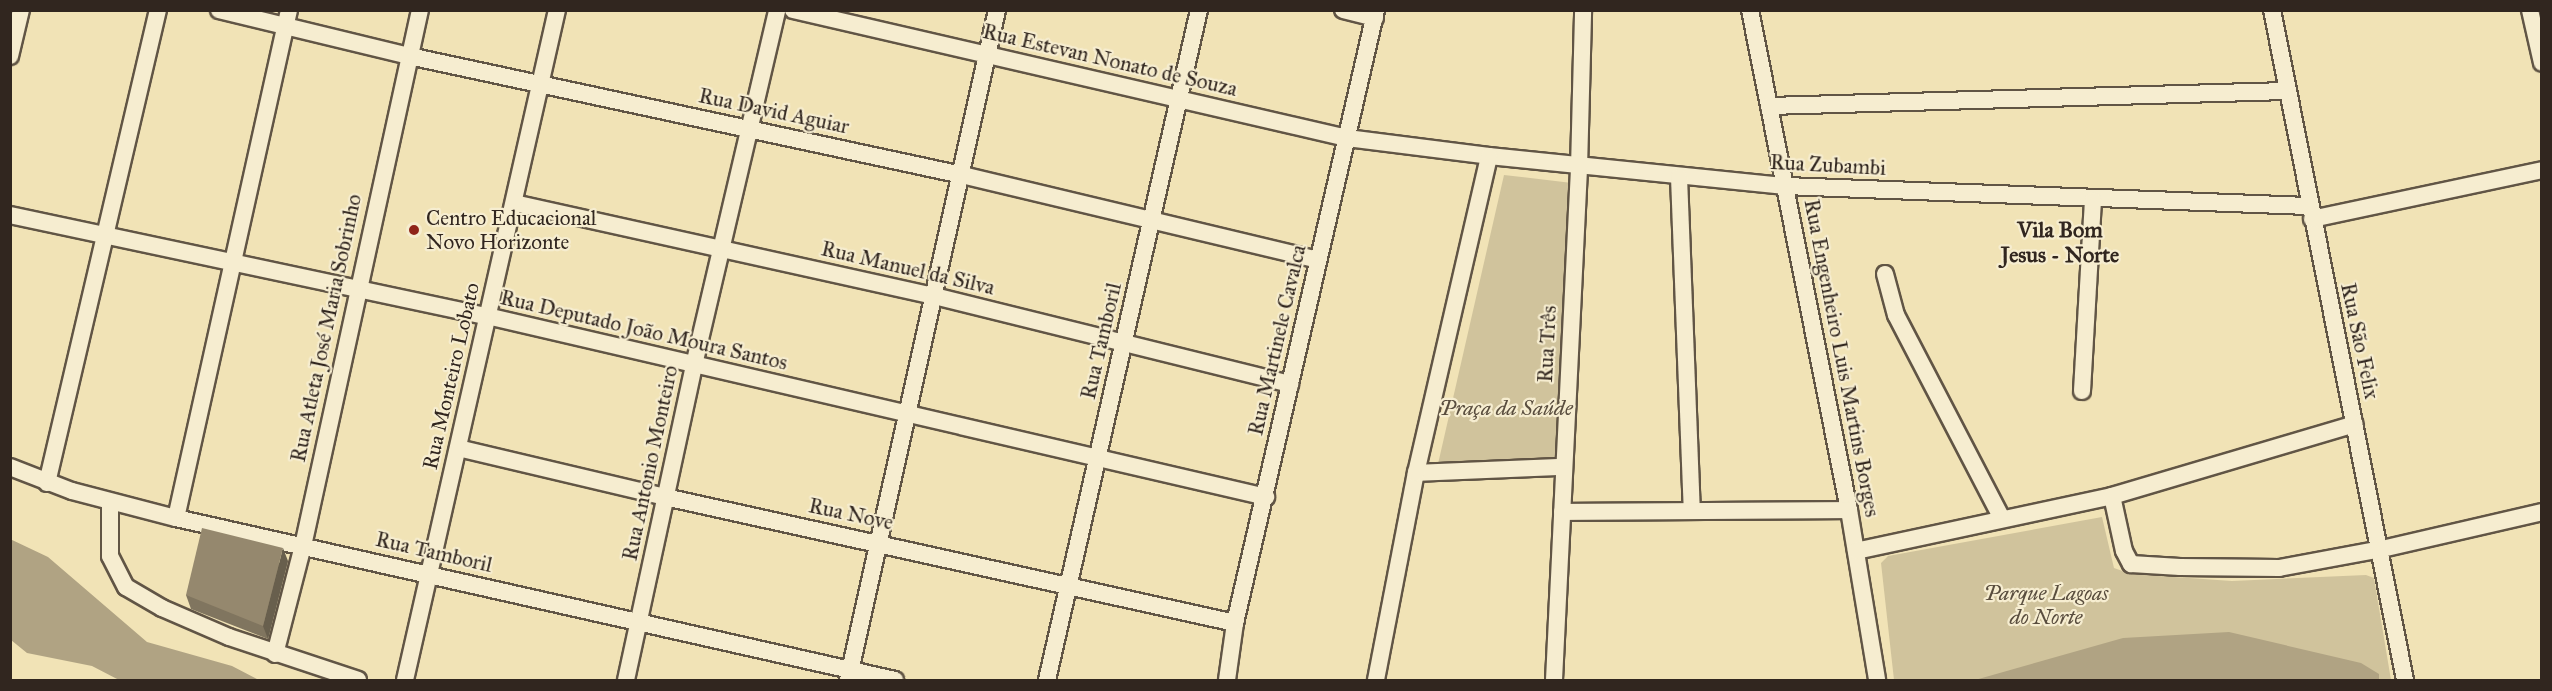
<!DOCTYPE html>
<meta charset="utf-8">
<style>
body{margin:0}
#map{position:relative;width:2552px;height:691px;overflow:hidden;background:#f1e3b6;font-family:"IM FELL Great Primer",serif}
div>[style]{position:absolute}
.green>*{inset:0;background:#d0c39c}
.water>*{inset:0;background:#b0a383}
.roads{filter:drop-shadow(2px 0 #615545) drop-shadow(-2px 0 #615545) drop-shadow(0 2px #615545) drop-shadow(0 -2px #615545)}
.street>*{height:16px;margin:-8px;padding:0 8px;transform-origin:8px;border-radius:8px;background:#f6edd0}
.wall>*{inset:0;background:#80755f}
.shaded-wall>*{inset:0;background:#685f4d}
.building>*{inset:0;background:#95886e}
.dots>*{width:16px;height:16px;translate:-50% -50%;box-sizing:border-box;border:3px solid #f6edd0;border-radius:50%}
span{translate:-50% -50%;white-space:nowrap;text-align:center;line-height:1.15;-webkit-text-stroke:4.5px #f6edd0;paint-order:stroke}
.street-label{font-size:21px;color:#31261f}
.poi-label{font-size:21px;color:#31261f}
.left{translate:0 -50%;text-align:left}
.park-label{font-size:21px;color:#594d3e;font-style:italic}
.neighbourhood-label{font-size:22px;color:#31261f;font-weight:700}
.frame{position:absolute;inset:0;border:12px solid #31261f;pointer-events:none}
</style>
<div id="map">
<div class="green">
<div style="clip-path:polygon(1504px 175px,1572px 183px,1557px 462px,1438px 464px)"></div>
<div style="clip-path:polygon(2102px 517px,2114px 568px,2131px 574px,2232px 581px,2366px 575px,2374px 578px,2391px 680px,1894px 680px,1881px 563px,1888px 556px)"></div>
</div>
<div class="water">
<div style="clip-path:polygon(10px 539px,48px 557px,147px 642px,232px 666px,259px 680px,119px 680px,92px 666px,27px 653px,11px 640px)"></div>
<div style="clip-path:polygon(2229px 632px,2361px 663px,2379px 674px,2379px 680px,1975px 680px,2123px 638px)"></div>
</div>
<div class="roads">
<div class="street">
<div style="left:219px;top:10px;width:195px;rotate:13.6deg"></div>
<div style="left:409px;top:56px;width:566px;rotate:12.14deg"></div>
<div style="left:962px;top:175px;width:366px;rotate:13.4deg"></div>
<div style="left:793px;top:10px;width:569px;rotate:13.01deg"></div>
<div style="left:1347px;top:138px;width:143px;rotate:7.2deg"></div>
<div style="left:1489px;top:156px;width:298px;rotate:5.8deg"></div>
<div style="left:1785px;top:186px;width:524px;rotate:2.19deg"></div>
<div style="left:1343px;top:10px;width:33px;rotate:14deg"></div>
<div style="left:1750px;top:10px;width:510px;rotate:78.8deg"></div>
<div style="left:1849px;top:510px;width:172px;rotate:80.6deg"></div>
<div style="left:2272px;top:10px;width:683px;rotate:78.77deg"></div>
<div style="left:2530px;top:10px;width:54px;rotate:77.2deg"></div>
<div style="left:10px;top:56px;width:47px;rotate:-76.6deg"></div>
<div style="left:1769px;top:106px;width:518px;rotate:-1.66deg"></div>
<div style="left:1679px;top:177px;width:334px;rotate:87.8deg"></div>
<div style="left:514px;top:203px;width:430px;rotate:12.5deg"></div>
<div style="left:934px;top:296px;width:367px;rotate:13.9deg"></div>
<div style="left:10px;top:215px;width:488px;rotate:12deg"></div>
<div style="left:487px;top:316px;width:800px;rotate:13.08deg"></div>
<div style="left:2312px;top:219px;width:235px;rotate:-12deg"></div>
<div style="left:1885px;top:274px;width:42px;rotate:75deg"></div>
<div style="left:1896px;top:315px;width:230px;rotate:62.5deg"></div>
<div style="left:2082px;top:391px;width:191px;rotate:-86.7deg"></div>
<div style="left:458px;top:448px;width:213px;rotate:13.3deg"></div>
<div style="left:665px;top:497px;width:584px;rotate:12.46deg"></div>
<div style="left:10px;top:467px;width:66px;rotate:21.2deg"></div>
<div style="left:72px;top:491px;width:107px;rotate:14.6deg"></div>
<div style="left:176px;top:518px;width:737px;rotate:12.7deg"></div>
<div style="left:1416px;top:473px;width:146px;rotate:-2.4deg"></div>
<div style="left:47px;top:483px;width:486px;rotate:-76.8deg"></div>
<div style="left:2112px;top:496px;width:56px;rotate:77.7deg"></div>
<div style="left:2124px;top:551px;width:15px;rotate:62deg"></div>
<div style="left:2131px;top:564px;width:49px;rotate:3.5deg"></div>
<div style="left:2180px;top:567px;width:99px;rotate:0.6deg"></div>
<div style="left:2279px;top:568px;width:105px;rotate:-10.5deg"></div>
<div style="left:2382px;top:549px;width:164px;rotate:-13deg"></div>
<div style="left:110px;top:502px;width:54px;rotate:90deg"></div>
<div style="left:110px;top:556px;width:35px;rotate:63deg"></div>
<div style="left:126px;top:587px;width:42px;rotate:30.3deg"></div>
<div style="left:162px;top:608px;width:73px;rotate:23.4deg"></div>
<div style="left:229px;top:637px;width:136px;rotate:18.4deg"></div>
<div style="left:1562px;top:512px;width:287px;rotate:-0.4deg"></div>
<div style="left:176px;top:518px;width:520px;rotate:-77.46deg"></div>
<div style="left:1856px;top:551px;width:262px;rotate:-12.1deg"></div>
<div style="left:2112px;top:496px;width:253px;rotate:-16.5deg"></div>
<div style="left:275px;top:654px;width:112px;rotate:-75.5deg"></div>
<div style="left:303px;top:546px;width:549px;rotate:-77.69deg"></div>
<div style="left:405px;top:680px;width:687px;rotate:-77.22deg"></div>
<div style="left:626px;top:680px;width:322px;rotate:-77.8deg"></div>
<div style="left:694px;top:365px;width:365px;rotate:-76.8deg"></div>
<div style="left:848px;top:680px;width:686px;rotate:-77.46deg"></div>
<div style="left:1047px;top:680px;width:687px;rotate:-77.22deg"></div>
<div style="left:1227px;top:680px;width:58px;rotate:-82deg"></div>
<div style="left:1235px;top:623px;width:629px;rotate:-77.05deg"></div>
<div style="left:1376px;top:680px;width:211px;rotate:-79.1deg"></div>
<div style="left:1416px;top:473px;width:325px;rotate:-77deg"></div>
<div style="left:1554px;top:680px;width:513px;rotate:-87.2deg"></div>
<div style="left:1579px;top:168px;width:158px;rotate:-88.5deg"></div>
</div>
</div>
<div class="wall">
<div style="clip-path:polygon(288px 561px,268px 639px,191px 609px,186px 595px)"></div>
</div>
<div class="shaded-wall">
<div style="clip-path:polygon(283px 548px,288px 561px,268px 639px,263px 626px)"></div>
</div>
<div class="building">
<div style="clip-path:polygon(202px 528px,283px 548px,263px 626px,186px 595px)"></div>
</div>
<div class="dots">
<div style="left:414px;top:230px;background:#8f2418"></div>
</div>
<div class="street-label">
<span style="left:1110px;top:60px;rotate:13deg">Rua Estevan Nonato de Souza</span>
<span style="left:774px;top:111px;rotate:12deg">Rua David Aguiar</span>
<span style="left:1828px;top:165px;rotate:3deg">Rua Zubambi</span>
<span style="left:908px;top:268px;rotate:13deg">Rua Manuel da Silva</span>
<span style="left:326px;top:328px;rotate:-78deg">Rua Atleta José Maria Sobrinho</span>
<span style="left:644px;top:330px;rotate:13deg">Rua Deputado João Moura Santos</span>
<span style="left:1277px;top:340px;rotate:-77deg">Rua Martinele Cavalca</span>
<span style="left:1101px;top:341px;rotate:-77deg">Rua Tamboril</span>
<span style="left:2360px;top:341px;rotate:78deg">Rua São Felix</span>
<span style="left:1547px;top:344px;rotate:-87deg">Rua Três</span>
<span style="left:1842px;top:358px;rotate:79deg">Rua Engenheiro Luis Martins Borges</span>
<span style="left:451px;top:376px;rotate:-77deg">Rua Monteiro Lobato</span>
<span style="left:650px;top:463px;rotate:-78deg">Rua Antonio Monteiro</span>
<span style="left:851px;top:514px;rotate:12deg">Rua Nove</span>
<span style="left:434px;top:552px;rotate:13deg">Rua Tamboril</span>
</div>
<div class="poi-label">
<span class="left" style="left:426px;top:230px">Centro Educacional<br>Novo Horizonte</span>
</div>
<div class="park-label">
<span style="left:1506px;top:408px">Praça da Saúde</span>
<span style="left:2046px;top:605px">Parque Lagoas<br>do Norte</span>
</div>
<div class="neighbourhood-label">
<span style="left:2060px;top:242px">Vila Bom<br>Jesus - Norte</span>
</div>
<div class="frame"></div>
</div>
